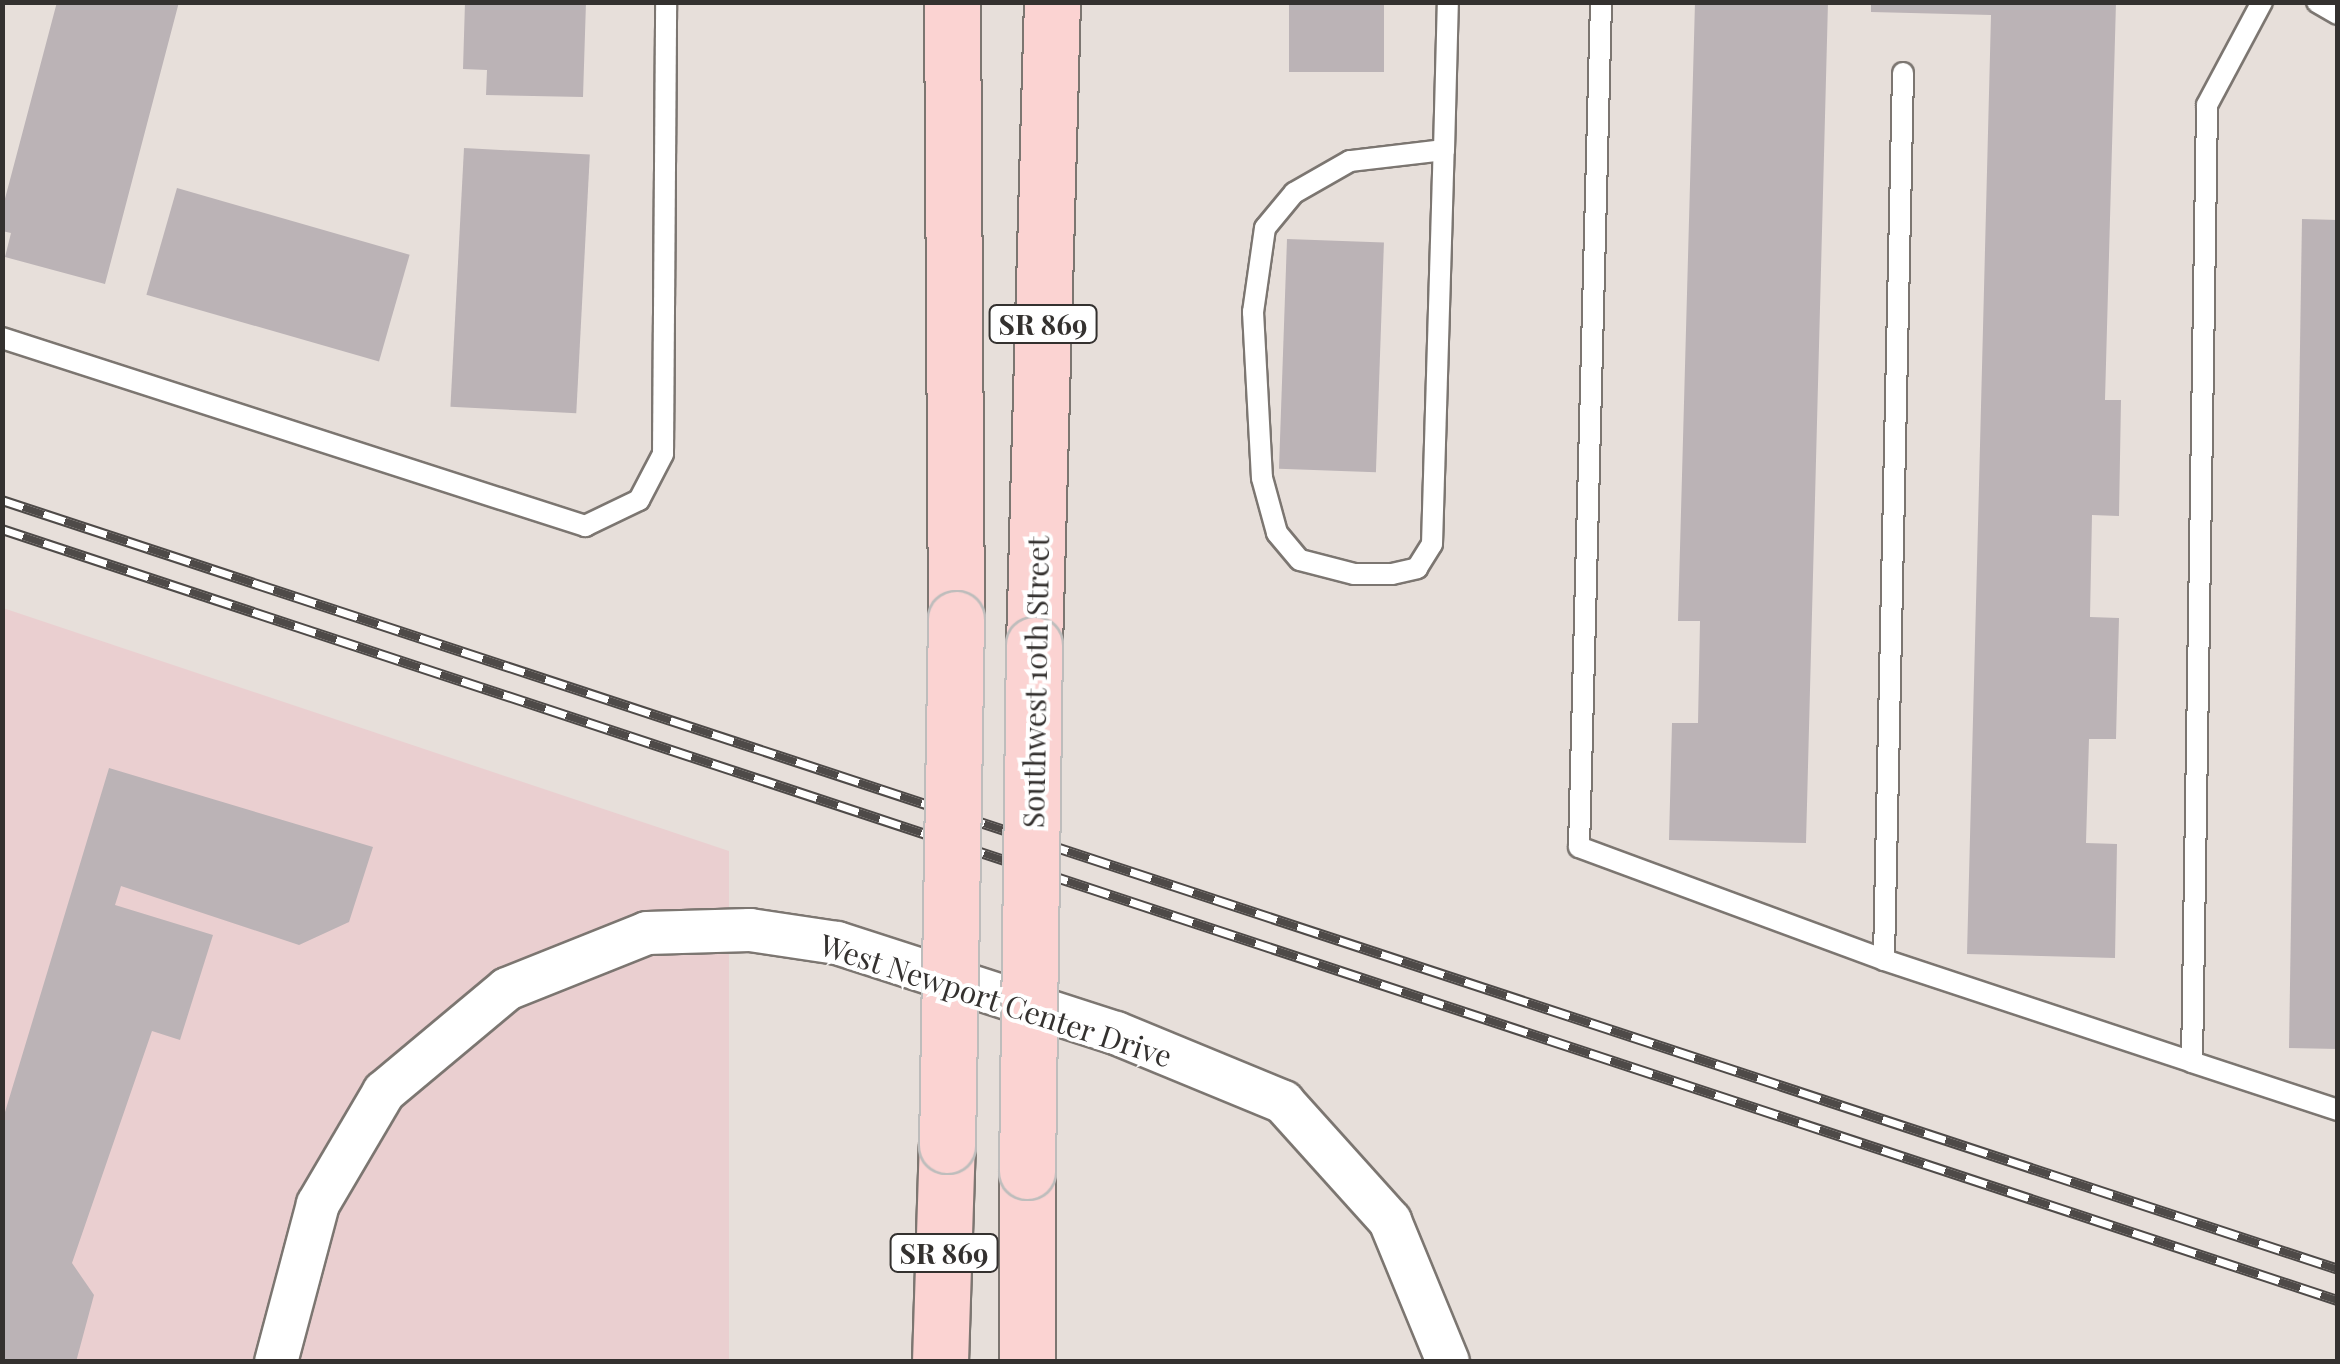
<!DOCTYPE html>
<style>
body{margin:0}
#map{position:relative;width:2340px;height:1364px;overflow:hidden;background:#e7dfda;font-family:"Playfair Display",serif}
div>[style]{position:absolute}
.commercial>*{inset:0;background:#eacfd0}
.building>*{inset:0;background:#bbb3b6;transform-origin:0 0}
.roads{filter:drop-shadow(2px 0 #7c7671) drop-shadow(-2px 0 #7c7671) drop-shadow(0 2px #7c7671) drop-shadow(0 -2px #7c7671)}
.lane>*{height:20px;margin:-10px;padding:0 10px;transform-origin:10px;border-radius:10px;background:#fff}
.street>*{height:42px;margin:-21px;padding:0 21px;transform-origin:21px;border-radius:21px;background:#fff}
.primary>*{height:55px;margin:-27.5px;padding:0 27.5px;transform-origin:27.5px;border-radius:27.5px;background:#fbd3d2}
.rail>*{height:11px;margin-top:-5.5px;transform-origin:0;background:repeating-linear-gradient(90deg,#fff 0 22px,#4e4a48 0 44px);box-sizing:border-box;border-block:2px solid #4e4a48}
.bridges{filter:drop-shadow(2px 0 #bebdbc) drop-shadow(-2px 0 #bebdbc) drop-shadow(0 2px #bebdbc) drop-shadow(0 -2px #bebdbc)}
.primary-bridge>*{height:55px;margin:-27.5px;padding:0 27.5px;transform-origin:27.5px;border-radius:27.5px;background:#fbd3d2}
span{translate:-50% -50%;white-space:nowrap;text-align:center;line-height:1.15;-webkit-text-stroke:8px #fff;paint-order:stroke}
.shield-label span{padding:2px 8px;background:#fff;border:2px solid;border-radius:8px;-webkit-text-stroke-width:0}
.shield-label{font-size:28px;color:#34312f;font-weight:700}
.street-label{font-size:30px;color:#34312f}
.frame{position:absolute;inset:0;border:5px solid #34312f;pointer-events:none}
</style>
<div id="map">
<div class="commercial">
<div style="clip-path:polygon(3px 608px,729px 851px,729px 1361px,3px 1362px)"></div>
</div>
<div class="building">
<div style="clip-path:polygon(57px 2px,179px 2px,105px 284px,5px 257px,11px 233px,2px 231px,2px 210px)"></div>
<div style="clip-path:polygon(465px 2px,586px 2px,583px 97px,486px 95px,487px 70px,463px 69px)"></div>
<div style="left:1289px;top:2px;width:95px;height:70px"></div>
<div style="clip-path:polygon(1695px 2px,1828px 2px,1806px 843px,1669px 840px,1672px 723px,1698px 723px,1700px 621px,1678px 621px)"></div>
<div style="clip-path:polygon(1871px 2px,2116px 2px,2105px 400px,2121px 400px,2119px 516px,2092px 515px,2090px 617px,2119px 618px,2116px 739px,2089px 739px,2086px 843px,2117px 844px,2115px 958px,1967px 954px,1991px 15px,1871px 12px)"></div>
<div style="left:464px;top:148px;width:126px;height:259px;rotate:3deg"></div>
<div style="left:177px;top:188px;width:242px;height:111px;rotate:16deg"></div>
<div style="clip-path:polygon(2302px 219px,2338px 220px,2338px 1049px,2289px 1048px)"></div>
<div style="left:1287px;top:239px;width:97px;height:230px;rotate:2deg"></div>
<div style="clip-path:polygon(109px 768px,373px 847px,349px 922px,299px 945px,121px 886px,115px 905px,213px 935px,180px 1040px,152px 1031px,72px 1263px,94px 1295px,76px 1362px,2px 1362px,2px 1122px)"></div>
</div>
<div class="roads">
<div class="lane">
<div style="left:1601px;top:2px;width:845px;rotate:91.49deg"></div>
<div style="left:1579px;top:847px;width:325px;rotate:20.3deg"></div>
<div style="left:2317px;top:2px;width:24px;rotate:30deg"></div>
<div style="left:1903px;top:73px;width:887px;rotate:91.23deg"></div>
<div style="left:1884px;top:960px;width:324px;rotate:18.3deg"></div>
<div style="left:2192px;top:1062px;width:957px;rotate:-89.1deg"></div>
<div style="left:2207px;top:105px;width:117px;rotate:-61.9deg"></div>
<div style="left:1444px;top:150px;width:95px;rotate:173.3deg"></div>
<div style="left:1350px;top:161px;width:64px;rotate:150.3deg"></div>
<div style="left:1294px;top:193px;width:45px;rotate:129.6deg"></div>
<div style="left:1265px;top:228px;width:85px;rotate:98.1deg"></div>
<div style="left:1253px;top:312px;width:166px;rotate:86.9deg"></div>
<div style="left:1262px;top:478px;width:57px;rotate:74.7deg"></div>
<div style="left:1277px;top:533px;width:35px;rotate:50deg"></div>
<div style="left:1300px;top:560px;width:56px;rotate:14.5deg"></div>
<div style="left:1354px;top:574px;width:38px"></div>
<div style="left:1392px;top:574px;width:26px;rotate:-13deg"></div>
<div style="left:1417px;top:568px;width:28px;rotate:-58deg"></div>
<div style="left:1432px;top:544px;width:394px;rotate:-88.3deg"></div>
<div style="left:1444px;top:150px;width:148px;rotate:-88.5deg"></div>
<div style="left:2px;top:338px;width:613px;rotate:17.87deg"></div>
<div style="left:585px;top:526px;width:60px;rotate:-25.7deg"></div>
<div style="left:639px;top:500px;width:52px;rotate:-62.4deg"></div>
<div style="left:663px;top:454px;width:452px;rotate:-89.6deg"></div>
<div style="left:2192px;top:1062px;width:154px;rotate:18.2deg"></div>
</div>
<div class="street">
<div style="left:276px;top:1362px;width:163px;rotate:-75.1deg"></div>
<div style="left:318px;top:1204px;width:130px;rotate:-59.5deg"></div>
<div style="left:384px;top:1092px;width:160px;rotate:-39.9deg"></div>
<div style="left:507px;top:989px;width:151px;rotate:-21.8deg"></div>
<div style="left:647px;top:933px;width:103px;rotate:-1.7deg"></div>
<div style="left:750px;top:930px;width:88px;rotate:8.5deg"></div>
<div style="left:837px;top:943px;width:293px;rotate:17.9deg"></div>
<div style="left:1116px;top:1033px;width:181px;rotate:22.4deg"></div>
<div style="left:1283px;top:1102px;width:160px;rotate:48deg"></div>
<div style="left:1390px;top:1221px;width:152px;rotate:67.6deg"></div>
</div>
<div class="primary">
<div style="left:952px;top:2px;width:617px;rotate:89.63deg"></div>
<div style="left:1034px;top:645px;width:643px;rotate:-88.4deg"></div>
<div style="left:1027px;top:1171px;width:191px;rotate:90deg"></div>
<div style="left:940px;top:1362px;width:217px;rotate:-88.2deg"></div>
</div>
</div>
<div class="rail">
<div style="left:2px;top:500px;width:2459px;rotate:18.22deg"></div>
<div style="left:2px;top:529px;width:2460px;rotate:18.27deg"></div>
</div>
<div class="bridges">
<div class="primary-bridge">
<div style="left:947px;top:1145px;width:526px;rotate:-89.02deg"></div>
<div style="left:1027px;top:1171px;width:526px;rotate:-89.24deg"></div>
</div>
</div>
<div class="shield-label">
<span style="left:1043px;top:324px">SR 869</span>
<span style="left:944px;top:1253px">SR 869</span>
</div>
<div class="street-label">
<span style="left:1035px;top:682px;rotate:-89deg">Southwest 10th Street</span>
<span style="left:996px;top:1000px;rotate:18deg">West Newport Center Drive</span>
</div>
<div class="frame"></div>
</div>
